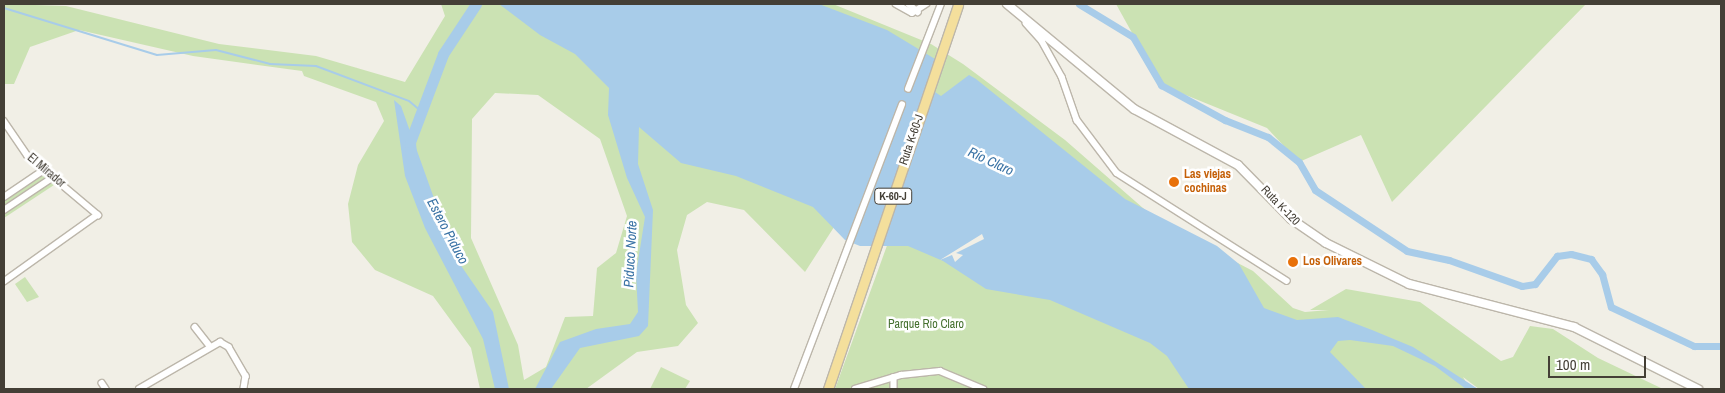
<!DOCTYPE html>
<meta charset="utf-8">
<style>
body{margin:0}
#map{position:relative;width:1725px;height:393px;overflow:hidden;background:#f1efe6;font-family:"Archivo Narrow",sans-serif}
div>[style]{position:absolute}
.green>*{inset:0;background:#cbe2b3}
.water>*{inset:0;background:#a8cce9}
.pier>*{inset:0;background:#f1efe6}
.stream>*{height:2px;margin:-1px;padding:0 1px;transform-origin:1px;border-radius:1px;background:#a8cce9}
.canal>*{height:7px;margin:-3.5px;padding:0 3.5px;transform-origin:3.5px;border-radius:3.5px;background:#a8cce9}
.river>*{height:11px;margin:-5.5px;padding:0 5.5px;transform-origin:5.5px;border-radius:5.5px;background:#a8cce9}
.roads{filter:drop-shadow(1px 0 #bcb6aa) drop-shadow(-1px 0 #bcb6aa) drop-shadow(0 1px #bcb6aa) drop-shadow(0 -1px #bcb6aa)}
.minor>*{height:5.5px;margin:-2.75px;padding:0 2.75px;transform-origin:2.75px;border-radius:2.75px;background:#fff}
.tertiary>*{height:8px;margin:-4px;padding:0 4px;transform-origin:4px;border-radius:4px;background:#fff}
.primary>*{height:9px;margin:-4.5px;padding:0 4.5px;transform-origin:4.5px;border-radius:4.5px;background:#f4df9c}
.dots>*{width:14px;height:14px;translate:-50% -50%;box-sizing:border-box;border:2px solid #fff;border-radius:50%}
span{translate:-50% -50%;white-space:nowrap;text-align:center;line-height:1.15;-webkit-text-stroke:5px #fff;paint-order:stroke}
.shield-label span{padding:1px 4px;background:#fff;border:1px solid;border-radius:4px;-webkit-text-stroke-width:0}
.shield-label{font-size:11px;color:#443f36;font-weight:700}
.street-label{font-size:12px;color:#443f36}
.food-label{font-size:12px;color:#c56008;font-weight:700}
.left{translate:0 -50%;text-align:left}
.park-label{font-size:12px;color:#45702f}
.water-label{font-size:14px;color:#3a73a5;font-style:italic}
.frame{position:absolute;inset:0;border:5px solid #443f36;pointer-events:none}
.scale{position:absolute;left:1548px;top:356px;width:98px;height:22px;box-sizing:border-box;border:2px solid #443f36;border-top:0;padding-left:6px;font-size:15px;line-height:18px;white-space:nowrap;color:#443f36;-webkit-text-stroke:4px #fff;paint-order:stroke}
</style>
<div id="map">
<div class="green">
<div style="clip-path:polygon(evenodd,4px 4px,66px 6px,219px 44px,316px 56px,405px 82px,445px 16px,441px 4px,833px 4px,931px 44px,963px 64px,1065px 140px,1159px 222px,1253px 271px,1293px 308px,1305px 312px,1329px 310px,1310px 310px,1346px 289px,1420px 302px,1501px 361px,1513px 357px,1530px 326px,1553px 329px,1598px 358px,1663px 389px,1479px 389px,1463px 377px,1470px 389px,835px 389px,889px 240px,836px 224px,805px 272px,744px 210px,707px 202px,687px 215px,677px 250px,686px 305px,698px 323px,678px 346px,637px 352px,586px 389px,480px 389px,471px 348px,433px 296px,375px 270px,352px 242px,348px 204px,358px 165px,384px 121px,376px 102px,304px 76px,302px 71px,193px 56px,79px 30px,30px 47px,14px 84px,4px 84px,4px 4px,495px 93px,538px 95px,600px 139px,627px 216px,616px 253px,597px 268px,593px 316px,565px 317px,546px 367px,524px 380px,518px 345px,471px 238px,472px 119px,495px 93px)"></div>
<div style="clip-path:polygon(1116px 4px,1586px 4px,1392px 202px,1361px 135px,1299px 162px,1267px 128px,1161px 85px)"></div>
<div style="clip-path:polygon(43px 174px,54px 185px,4px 218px,4px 201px)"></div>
<div style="clip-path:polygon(25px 277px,39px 297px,27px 302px,15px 284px)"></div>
<div style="clip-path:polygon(661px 367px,690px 381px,685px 389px,650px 389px)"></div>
</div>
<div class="water">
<div style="clip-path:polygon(499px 4px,819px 4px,887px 30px,935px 59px,929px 88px,941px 96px,969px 75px,976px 79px,1125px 199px,1217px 246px,1239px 264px,1264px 308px,1297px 320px,1338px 317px,1372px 330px,1413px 347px,1478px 389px,1466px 389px,1435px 366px,1393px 346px,1350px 340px,1338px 341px,1330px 352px,1366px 389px,1189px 389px,1167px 356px,1150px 343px,1050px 300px,986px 289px,943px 261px,908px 246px,860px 246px,845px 240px,813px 207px,736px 176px,681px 163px,639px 127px,638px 164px,653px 210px,648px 326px,639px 336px,580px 348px,551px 389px,535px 389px,560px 342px,596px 329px,630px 324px,638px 312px,636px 274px,645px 217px,627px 178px,608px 115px,609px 88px,575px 54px,540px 35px)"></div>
<div style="clip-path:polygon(394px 100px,401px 106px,455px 257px,493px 312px,509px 389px,495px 389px,483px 339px,425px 228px,405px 176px)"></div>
</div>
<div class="pier">
<div style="clip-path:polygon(982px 234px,984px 239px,956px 253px,963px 255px,955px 262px,952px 255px,940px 260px)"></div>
</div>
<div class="stream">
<div style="left:4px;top:8px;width:160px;rotate:17.1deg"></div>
<div style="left:157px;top:55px;width:59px;rotate:-4.8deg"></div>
<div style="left:216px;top:50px;width:56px;rotate:14.5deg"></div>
<div style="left:270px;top:64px;width:46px;rotate:2.5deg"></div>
<div style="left:316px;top:66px;width:99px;rotate:20.6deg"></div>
<div style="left:409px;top:101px;width:17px;rotate:40deg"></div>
</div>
<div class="canal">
<div style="left:1079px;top:4px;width:63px;rotate:31.4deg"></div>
<div style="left:1133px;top:37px;width:56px;rotate:59.7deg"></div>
<div style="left:1161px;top:85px;width:73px;rotate:28.7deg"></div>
<div style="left:1225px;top:120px;width:46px;rotate:21.6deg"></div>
<div style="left:1268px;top:137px;width:40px;rotate:39deg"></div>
<div style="left:1299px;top:162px;width:32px;rotate:60deg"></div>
<div style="left:1315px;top:190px;width:110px;rotate:33.5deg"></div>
<div style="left:1407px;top:251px;width:43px;rotate:12.1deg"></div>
<div style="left:1449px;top:260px;width:77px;rotate:19.6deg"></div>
<div style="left:1522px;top:286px;width:13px;rotate:-9deg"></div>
<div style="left:1535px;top:284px;width:36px;rotate:-52deg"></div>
<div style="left:1557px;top:256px;width:14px;rotate:-8deg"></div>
<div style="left:1571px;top:254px;width:21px;rotate:14deg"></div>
<div style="left:1591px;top:259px;width:19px;rotate:54deg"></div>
<div style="left:1602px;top:274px;width:34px;rotate:75deg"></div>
<div style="left:1611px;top:307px;width:92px;rotate:25.2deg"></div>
<div style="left:1694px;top:346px;width:27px"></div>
</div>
<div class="river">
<div style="left:411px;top:154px;width:12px;rotate:-95deg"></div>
<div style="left:410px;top:142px;width:94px;rotate:-69.4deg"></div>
<div style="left:443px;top:54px;width:60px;rotate:-56.6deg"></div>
</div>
<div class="roads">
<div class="minor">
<div style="left:896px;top:4px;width:18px;rotate:29deg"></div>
<div style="left:912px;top:13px;width:17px;rotate:-33deg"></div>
<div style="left:909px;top:4px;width:12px;rotate:42deg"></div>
<div style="left:1026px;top:23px;width:24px;rotate:48deg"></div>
<div style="left:1042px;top:41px;width:41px;rotate:60.9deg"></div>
<div style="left:1062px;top:77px;width:46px;rotate:70.8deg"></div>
<div style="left:1077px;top:120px;width:66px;rotate:53deg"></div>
<div style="left:1117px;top:173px;width:201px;rotate:32.4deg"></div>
<div style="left:908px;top:89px;width:91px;rotate:-68.8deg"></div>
<div style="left:4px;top:121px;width:42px;rotate:55.6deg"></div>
<div style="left:28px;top:156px;width:92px;rotate:40.1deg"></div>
<div style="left:98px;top:215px;width:115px;rotate:144.5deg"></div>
<div style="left:4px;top:197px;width:48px;rotate:-34deg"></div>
<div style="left:4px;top:210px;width:58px;rotate:-33.7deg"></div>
<div style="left:195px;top:327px;width:24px;rotate:52deg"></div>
<div style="left:894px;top:377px;width:12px;rotate:90deg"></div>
<div style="left:102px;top:383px;width:7px;rotate:56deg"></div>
<div style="left:139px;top:389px;width:94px;rotate:-30.1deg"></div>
<div style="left:220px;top:342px;width:10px;rotate:29deg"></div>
<div style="left:229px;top:347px;width:34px;rotate:60deg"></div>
<div style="left:246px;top:376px;width:13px;rotate:99deg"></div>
<div style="left:794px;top:389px;width:304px;rotate:-69.2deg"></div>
<div style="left:855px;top:389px;width:48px;rotate:-16.9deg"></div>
<div style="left:901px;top:375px;width:39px;rotate:-6deg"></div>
<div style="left:940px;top:371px;width:47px;rotate:22.7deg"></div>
</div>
<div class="tertiary">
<div style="left:1007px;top:4px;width:165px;rotate:39.6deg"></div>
<div style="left:1134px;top:109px;width:118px;rotate:28.3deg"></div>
<div style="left:1238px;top:165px;width:76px;rotate:45.5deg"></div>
<div style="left:1291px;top:219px;width:42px;rotate:34.4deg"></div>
<div style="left:1326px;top:243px;width:93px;rotate:26.3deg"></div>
<div style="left:1409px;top:284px;width:171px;rotate:14.6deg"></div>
<div style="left:1574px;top:327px;width:139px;rotate:26.6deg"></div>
</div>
<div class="primary">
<div style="left:828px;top:389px;width:406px;rotate:-71.3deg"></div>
</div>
</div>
<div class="dots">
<div style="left:1174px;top:182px;background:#e8710a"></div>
<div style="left:1293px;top:262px;background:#e8710a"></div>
</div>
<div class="shield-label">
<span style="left:893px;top:196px">K-60-J</span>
</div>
<div class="street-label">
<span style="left:912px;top:140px;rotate:-71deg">Ruta K-60-J</span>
<span style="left:46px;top:171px;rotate:40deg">El Mirador</span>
<span style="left:1280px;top:206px;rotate:46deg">Ruta K-120</span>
</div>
<div class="food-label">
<span class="left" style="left:1184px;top:182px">Las viejas<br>cochinas</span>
<span class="left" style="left:1303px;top:262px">Los Olivares</span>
</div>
<div class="park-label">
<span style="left:926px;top:325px">Parque Río Claro</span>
</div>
<div class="water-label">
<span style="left:991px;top:161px;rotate:25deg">Río Claro</span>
<span style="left:448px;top:231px;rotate:62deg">Estero Piduco</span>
<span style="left:630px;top:254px;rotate:-87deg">Piduco Norte</span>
</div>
<div class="frame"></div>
<div class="scale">100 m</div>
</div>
